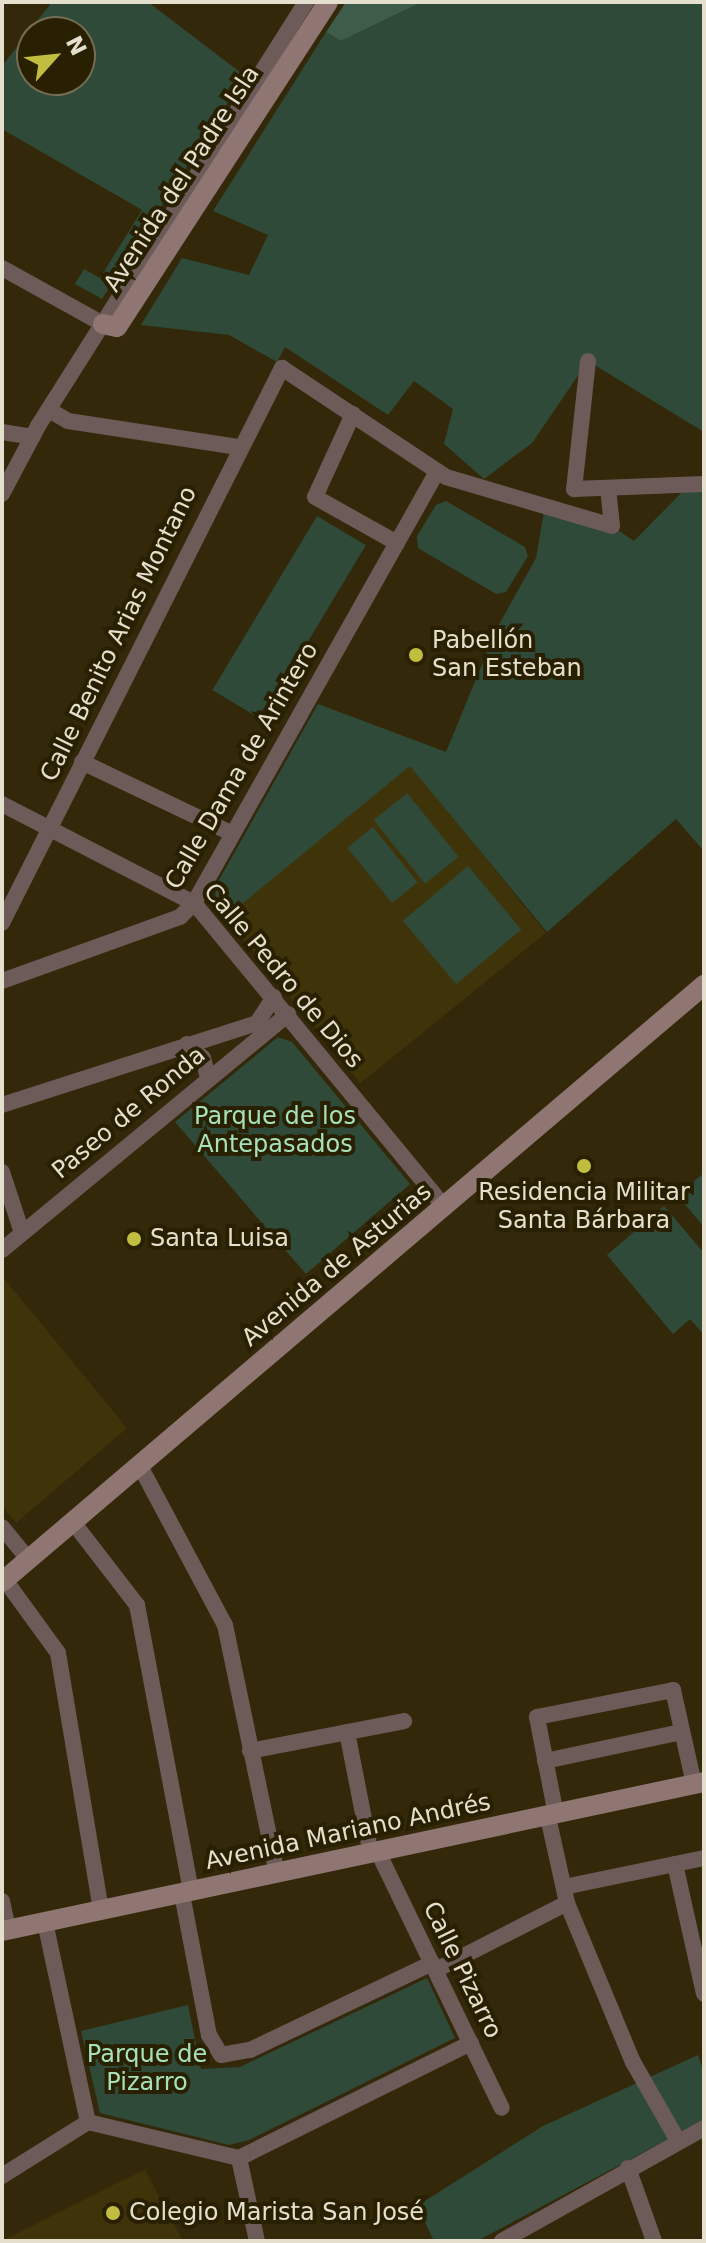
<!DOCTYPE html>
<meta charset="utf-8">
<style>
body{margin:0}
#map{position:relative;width:706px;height:2243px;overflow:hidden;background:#33290a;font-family:"DejaVu Sans",sans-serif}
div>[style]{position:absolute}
.built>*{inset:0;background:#3f330a;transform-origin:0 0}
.green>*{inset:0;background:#2f4a39;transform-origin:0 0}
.forest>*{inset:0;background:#3d5c49}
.minor>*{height:16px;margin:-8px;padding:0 8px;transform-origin:8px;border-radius:8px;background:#6c5b58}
.secondary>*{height:20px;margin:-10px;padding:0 10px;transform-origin:10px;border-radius:10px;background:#907672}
.dots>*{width:22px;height:22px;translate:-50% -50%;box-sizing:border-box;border:4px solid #292001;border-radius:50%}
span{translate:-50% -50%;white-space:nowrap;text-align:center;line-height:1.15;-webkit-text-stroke:8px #292001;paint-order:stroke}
.street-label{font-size:24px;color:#e5dfce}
.poi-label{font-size:24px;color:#e5dfce}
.left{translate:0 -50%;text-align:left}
.park-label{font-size:24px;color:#a6e1bc}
.frame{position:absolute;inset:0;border:4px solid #e5dfce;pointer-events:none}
.north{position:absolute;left:16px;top:16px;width:80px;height:80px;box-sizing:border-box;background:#292001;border:2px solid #746c53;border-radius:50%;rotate:63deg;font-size:22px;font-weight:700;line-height:32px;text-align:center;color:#e5dfce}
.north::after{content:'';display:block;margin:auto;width:28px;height:36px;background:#c1bd40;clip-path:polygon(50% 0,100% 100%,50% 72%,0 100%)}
</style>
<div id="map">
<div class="built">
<div style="left:410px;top:765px;width:216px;height:239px;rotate:51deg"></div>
<div style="clip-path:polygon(2px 1276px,127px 1428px,16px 1523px,2px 1506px)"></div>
<div style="clip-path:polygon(145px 2170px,183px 2241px,2px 2241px,113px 2185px)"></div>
</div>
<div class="green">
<div style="clip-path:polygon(evenodd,52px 2px,148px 2px,245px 76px,102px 299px,75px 284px,84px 269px,100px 278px,142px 210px,2px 129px,2px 66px,52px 2px,32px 32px,80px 32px,80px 80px,32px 80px,32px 32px)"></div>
<div style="clip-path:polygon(422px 2px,704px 2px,704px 432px,588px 361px,532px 443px,484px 479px,444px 444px,453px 409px,414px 381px,388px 415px,285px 347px,277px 362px,229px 335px,141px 325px,182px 258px,249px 275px,268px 235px,213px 211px,326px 32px,341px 41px)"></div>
<div style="clip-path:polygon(704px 484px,704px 851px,676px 819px,547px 932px,410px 766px,226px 917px,217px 914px,215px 887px,318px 704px,446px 752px,497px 628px,536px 558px,545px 506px,612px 526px,634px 541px,689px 485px)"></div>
<div style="clip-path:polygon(446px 501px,525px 547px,528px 556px,506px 592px,496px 594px,418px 548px,417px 536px,436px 505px)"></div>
<div style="left:317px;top:516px;width:57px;height:203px;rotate:31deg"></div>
<div style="left:407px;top:793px;width:82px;height:43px;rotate:51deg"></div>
<div style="left:373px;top:827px;width:71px;height:33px;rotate:51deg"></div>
<div style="left:468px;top:866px;width:83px;height:85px;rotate:50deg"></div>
<div style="clip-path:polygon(278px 1037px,292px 1042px,410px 1184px,306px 1274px,175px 1122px)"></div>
<div style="clip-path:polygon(704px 1173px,704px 1227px,677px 1195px)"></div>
<div style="clip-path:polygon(664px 1206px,704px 1253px,704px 1335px,690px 1319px,673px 1334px,607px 1255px)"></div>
<div style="clip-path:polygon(427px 1978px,455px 2038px,249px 2140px,229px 2145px,100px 2113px,81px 2031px,188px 2005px,201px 2069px,240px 2067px)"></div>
<div style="clip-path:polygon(698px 2055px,704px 2073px,704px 2120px,477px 2241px,434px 2241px,417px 2206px,543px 2126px)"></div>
</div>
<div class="forest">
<div style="clip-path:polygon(346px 2px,422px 2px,341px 41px,326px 32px)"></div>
</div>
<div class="minor">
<div style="left:2px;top:268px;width:115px;rotate:29deg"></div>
<div style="left:588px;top:361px;width:129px;rotate:96.2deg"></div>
<div style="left:574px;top:489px;width:130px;rotate:-2.2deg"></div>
<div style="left:49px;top:410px;width:22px;rotate:30deg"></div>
<div style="left:68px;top:421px;width:172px;rotate:8.7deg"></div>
<div style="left:353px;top:414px;width:91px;rotate:114.6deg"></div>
<div style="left:315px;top:497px;width:94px;rotate:29.3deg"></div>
<div style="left:2px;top:432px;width:31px;rotate:9deg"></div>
<div style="left:2px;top:494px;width:77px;rotate:-62.1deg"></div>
<div style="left:38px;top:426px;width:502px;rotate:-57.7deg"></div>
<div style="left:82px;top:762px;width:167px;rotate:25.5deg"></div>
<div style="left:2px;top:804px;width:216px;rotate:27.3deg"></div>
<div style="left:194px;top:903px;width:395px;rotate:50.5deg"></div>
<div style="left:2px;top:923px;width:622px;rotate:-63.23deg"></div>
<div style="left:282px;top:368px;width:197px;rotate:33.6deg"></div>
<div style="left:446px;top:477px;width:173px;rotate:16.4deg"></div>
<div style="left:612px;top:526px;width:38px;rotate:-96deg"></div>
<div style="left:2px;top:981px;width:189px;rotate:-19.8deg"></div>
<div style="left:180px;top:917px;width:20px;rotate:-45deg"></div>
<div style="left:194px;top:903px;width:495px;rotate:-60.6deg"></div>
<div style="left:187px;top:1044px;width:21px;rotate:41deg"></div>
<div style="left:203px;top:1058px;width:21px;rotate:76deg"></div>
<div style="left:2px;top:1105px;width:268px;rotate:-17.8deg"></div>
<div style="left:257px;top:1023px;width:31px;rotate:-57deg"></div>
<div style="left:2px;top:1172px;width:64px;rotate:71.8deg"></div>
<div style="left:2px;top:1250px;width:371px;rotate:-39.5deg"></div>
<div style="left:140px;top:1466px;width:180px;rotate:61.9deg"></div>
<div style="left:225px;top:1625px;width:254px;rotate:78.2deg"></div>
<div style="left:73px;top:1522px;width:105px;rotate:52.4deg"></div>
<div style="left:137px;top:1605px;width:292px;rotate:79.3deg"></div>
<div style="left:2px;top:1527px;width:43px;rotate:50.7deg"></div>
<div style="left:5px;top:1580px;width:90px;rotate:54deg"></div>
<div style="left:58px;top:1653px;width:262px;rotate:80.5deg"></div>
<div style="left:347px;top:1732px;width:124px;rotate:78.9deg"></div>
<div style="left:250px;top:1751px;width:157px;rotate:-11deg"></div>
<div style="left:545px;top:1761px;width:140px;rotate:-12deg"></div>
<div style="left:556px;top:1815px;width:100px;rotate:-101deg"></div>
<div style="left:537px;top:1717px;width:139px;rotate:-11.2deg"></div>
<div style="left:673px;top:1690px;width:96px;rotate:77.4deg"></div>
<div style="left:548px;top:1817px;width:88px;rotate:77.5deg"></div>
<div style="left:567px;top:1903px;width:172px;rotate:67.5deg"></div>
<div style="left:633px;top:2062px;width:89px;rotate:60.3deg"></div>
<div style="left:378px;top:1852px;width:284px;rotate:64.2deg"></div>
<div style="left:675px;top:1864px;width:133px;rotate:77.4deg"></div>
<div style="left:564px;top:1887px;width:143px;rotate:-11.7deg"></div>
<div style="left:182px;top:1894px;width:144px;rotate:79.2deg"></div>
<div style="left:209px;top:2035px;width:23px;rotate:59deg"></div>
<div style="left:221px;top:2055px;width:29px;rotate:-10deg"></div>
<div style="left:250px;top:2050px;width:202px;rotate:-25.5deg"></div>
<div style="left:2px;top:1901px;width:30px;rotate:78deg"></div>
<div style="left:45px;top:1922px;width:205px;rotate:77.9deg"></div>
<div style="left:436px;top:1970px;width:147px;rotate:-27.1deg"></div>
<div style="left:239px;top:2158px;width:259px;rotate:-26.4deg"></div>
<div style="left:239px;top:2158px;width:85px;rotate:77.8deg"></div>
<div style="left:628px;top:2168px;width:77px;rotate:70.4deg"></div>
<div style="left:2px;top:2176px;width:102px;rotate:-32.1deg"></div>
<div style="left:88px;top:2122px;width:155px;rotate:13.4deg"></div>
<div style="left:502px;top:2241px;width:231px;rotate:-29.2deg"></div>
</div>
<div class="secondary">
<div style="left:103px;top:324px;width:14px;rotate:12deg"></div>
<div style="left:117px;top:327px;width:387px;rotate:-57deg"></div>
<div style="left:2px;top:1582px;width:922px;rotate:-40.38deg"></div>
<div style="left:2px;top:1931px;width:718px;rotate:-11.98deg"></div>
</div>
<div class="dots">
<div style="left:416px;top:655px;background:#c1bd40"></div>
<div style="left:584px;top:1166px;background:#c1bd40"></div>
<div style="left:134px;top:1239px;background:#c1bd40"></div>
<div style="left:113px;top:2213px;background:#c1bd40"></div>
</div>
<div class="street-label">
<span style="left:182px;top:179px;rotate:-57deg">Avenida del Padre Isla</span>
<span style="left:119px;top:634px;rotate:-64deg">Calle Benito Arias Montano</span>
<span style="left:242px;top:766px;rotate:-60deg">Calle Dama de Arintero</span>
<span style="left:283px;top:976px;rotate:50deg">Calle Pedro de Dios</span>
<span style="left:129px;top:1113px;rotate:-40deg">Paseo de Ronda</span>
<span style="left:337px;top:1265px;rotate:-40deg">Avenida de Asturias</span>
<span style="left:348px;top:1832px;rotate:-12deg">Avenida Mariano Andrés</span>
<span style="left:462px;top:1970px;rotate:64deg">Calle Pizarro</span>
</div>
<div class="poi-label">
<span class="left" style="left:432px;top:655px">Pabellón<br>San Esteban</span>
<span style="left:584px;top:1207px">Residencia Militar<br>Santa Bárbara</span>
<span class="left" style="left:150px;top:1239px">Santa Luisa</span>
<span class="left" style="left:129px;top:2213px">Colegio Marista San José</span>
</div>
<div class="park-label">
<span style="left:275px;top:1131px">Parque de los<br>Antepasados</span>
<span style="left:147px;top:2069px">Parque de<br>Pizarro</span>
</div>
<div class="frame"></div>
<div class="north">N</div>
</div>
